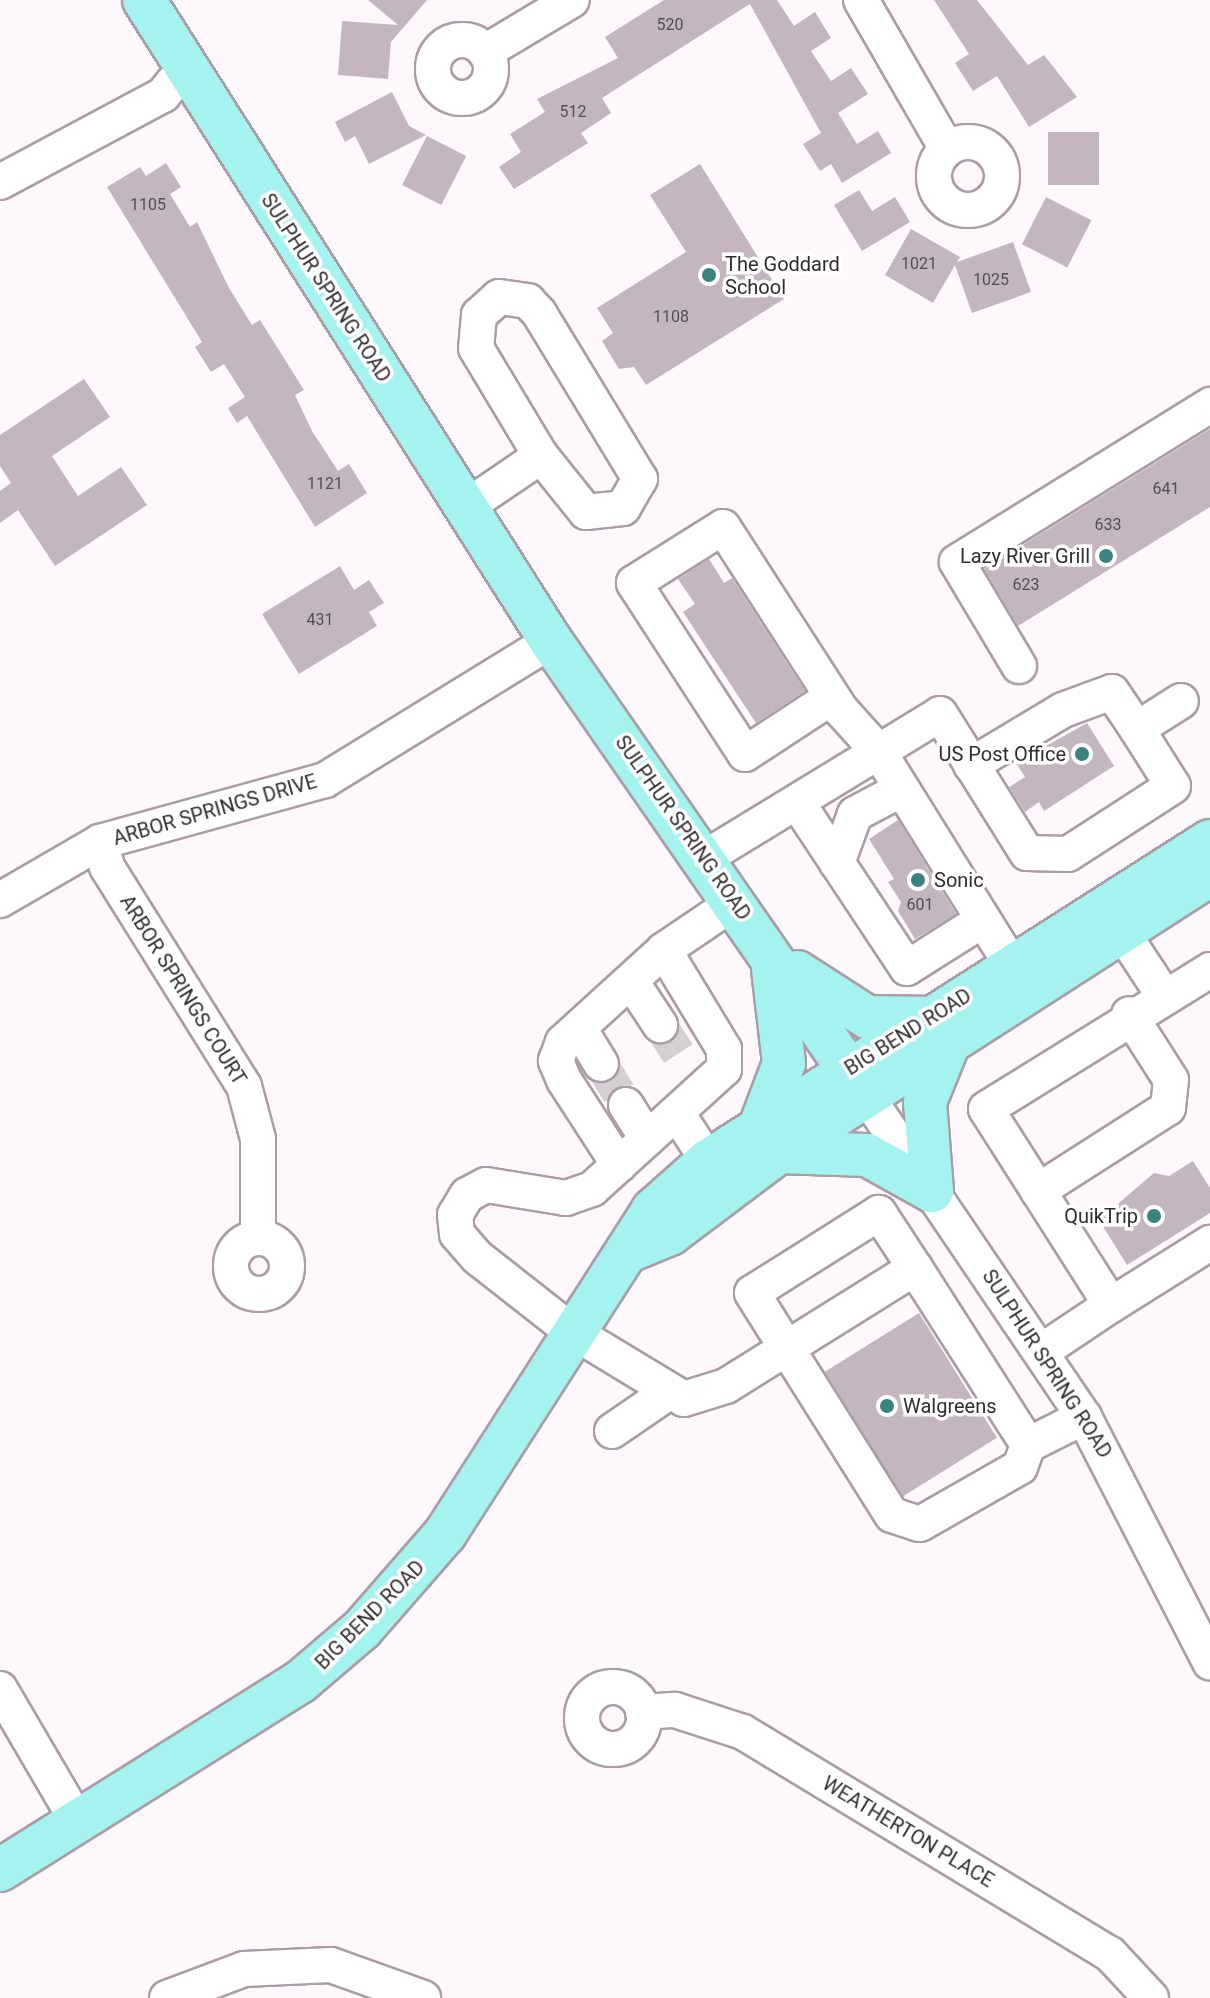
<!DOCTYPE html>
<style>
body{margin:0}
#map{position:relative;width:1210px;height:1998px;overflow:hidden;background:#fef8fc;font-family:Roboto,sans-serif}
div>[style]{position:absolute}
.building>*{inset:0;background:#c4b6bf;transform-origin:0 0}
.minor-tunnel>*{height:34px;margin-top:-17px;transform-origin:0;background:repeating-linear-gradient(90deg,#d5cfd3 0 34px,transparent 0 51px)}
.roads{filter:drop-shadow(2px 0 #aa9da5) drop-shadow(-2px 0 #aa9da5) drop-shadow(0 2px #aa9da5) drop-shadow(0 -2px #aa9da5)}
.minor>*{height:34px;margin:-17px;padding:0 17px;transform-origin:17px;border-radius:17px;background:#fff}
.minor>.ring{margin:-17px;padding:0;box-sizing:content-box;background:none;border:34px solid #fff;border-radius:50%}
.major>*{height:42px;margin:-21px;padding:0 21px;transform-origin:21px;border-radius:21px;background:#a4f3ef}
.dots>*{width:22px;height:22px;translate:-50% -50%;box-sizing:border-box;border:4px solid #fff;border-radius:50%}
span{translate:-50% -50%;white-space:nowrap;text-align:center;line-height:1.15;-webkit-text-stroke:7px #fff;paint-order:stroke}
.number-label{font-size:16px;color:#564e53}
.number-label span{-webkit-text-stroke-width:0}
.poi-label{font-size:20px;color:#312c2f}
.left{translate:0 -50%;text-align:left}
.right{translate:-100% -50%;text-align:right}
.street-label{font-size:20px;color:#312c2f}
</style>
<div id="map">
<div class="building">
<div style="clip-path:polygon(368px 0,427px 0,391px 42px,388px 79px,338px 75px,342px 21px,398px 25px)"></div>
<div style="clip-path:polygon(664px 0,777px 0,794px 26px,815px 12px,831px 38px,811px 51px,831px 81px,851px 68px,868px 94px,838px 113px,857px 144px,878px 131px,891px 153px,842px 183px,831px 164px,820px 171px,803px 144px,821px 133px,750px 4px,602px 98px,611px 113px,581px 133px,588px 143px,514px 189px,499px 167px,521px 152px,510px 134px,545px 112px,537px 99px,618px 58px,605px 37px)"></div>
<div style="clip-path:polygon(934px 0,977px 0,1028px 65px,1044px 55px,1077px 97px,1029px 127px,997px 76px,973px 91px,955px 63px,969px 54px)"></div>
<div style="clip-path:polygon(392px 92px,409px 126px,426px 135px,369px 164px,355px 136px,345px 142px,335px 122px)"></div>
<div style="left:1048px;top:132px;width:51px;height:53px"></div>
<div style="left:427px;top:136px;width:44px;height:55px;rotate:27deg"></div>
<div style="clip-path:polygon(166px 163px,181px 187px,170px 194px,190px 227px,197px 222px,229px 288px,252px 325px,260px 320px,304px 390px,295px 395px,312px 431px,338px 471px,349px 464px,367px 493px,315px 527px,247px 416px,237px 423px,228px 408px,245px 397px,224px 364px,211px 372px,195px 347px,202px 342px,107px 187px,140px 167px,146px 176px)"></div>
<div style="clip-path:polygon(700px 164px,784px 299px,646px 385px,634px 367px,619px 369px,602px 341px,613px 333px,597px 308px,686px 252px,650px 195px)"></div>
<div style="clip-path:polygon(859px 190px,872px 211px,895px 197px,910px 222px,862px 251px,834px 205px)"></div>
<div style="left:1046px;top:197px;width:51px;height:53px;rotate:27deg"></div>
<div style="clip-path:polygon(911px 229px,960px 257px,957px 262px,1013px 242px,1031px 292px,972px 313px,955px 265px,933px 303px,885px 275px)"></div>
<div style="clip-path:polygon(84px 379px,110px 417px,52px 456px,78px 496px,121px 467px,147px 505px,55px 566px,18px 510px,0 523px,0 491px,11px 483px,0 466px,0 435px)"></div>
<div style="clip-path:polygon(1210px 429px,1210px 507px,1018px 626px,984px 569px)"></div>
<div style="clip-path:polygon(709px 559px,724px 583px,732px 578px,805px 691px,756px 723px,683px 612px,695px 604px,678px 579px)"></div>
<div style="clip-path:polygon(340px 566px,354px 590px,369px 580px,384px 603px,369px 612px,377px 626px,299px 674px,262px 614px)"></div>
<div style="clip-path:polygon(1087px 723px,1114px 766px,1044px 811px,1039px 802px,1025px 812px,1009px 787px,1025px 777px,1016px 763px)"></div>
<div style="clip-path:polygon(898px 820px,956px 914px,915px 939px,898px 911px,901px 902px,888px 882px,894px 879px,869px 839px)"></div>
<div style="clip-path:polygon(1193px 1161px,1210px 1188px,1210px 1213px,1127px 1265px,1099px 1220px,1154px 1173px,1169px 1176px)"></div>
<div style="left:919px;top:1313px;width:147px;height:111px;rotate:58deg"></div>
</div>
<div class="minor-tunnel">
<div style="left:660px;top:1025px;width:50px;rotate:57.3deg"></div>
<div style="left:601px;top:1064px;width:48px;rotate:58.6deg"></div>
</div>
<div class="roads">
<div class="minor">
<div style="left:861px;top:0;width:172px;rotate:60deg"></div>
<div class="ring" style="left:433px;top:40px;width:24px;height:24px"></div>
<div style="left:485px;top:52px;width:101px;rotate:-30.9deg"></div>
<div class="ring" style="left:934px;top:142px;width:34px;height:34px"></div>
<div style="left:0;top:182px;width:185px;rotate:-28.1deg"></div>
<div style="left:163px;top:95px;width:36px;rotate:-51deg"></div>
<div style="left:466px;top:507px;width:91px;rotate:-34.2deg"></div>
<div style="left:541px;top:456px;width:72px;rotate:51.2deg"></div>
<div style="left:586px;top:512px;width:37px;rotate:-6deg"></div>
<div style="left:623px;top:508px;width:34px;rotate:-60deg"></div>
<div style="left:640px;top:479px;width:194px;rotate:-121.3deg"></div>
<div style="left:539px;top:313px;width:16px;rotate:-133deg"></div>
<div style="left:528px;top:301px;width:29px;rotate:-172deg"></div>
<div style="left:499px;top:297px;width:27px;rotate:138deg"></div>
<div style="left:479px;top:315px;width:33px;rotate:95deg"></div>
<div style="left:476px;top:348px;width:126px;rotate:59deg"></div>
<div style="left:1019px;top:666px;width:121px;rotate:-120.8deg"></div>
<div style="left:957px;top:562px;width:298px;rotate:-31.8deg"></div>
<div style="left:832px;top:697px;width:104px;rotate:146.8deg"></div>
<div style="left:745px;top:754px;width:204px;rotate:-123deg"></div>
<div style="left:634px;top:583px;width:105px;rotate:-32.2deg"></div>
<div style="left:723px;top:527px;width:218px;rotate:57.2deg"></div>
<div style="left:841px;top:710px;width:57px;rotate:47.9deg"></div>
<div style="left:879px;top:752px;width:252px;rotate:58.1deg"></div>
<div style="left:971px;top:765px;width:107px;rotate:-30.9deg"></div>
<div style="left:1063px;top:710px;width:52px;rotate:-20.2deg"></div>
<div style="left:1112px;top:692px;width:45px;rotate:56deg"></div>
<div style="left:1137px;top:729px;width:52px;rotate:-32.5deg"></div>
<div style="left:797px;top:802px;width:199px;rotate:56.5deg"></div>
<div style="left:907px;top:968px;width:90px;rotate:-32.3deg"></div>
<div style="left:100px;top:842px;width:26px;rotate:74deg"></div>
<div style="left:107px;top:867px;width:258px;rotate:58deg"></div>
<div style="left:244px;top:1086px;width:55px;rotate:75.2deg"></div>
<div style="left:258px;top:1139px;width:98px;rotate:90deg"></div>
<div style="left:706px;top:857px;width:274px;rotate:-31.4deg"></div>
<div style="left:940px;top:714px;width:164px;rotate:58deg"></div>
<div style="left:1027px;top:853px;width:41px;rotate:1.4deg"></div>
<div style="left:1068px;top:854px;width:125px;rotate:-32.9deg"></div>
<div style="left:1173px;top:786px;width:67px;rotate:-122.3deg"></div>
<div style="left:837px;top:863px;width:52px;rotate:-69.8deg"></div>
<div style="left:855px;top:814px;width:53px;rotate:-28deg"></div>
<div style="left:0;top:900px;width:116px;rotate:-30.1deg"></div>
<div style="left:100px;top:842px;width:233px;rotate:-15.4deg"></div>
<div style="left:325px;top:780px;width:265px;rotate:-31.6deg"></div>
<div style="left:1122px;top:932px;width:73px;rotate:56.7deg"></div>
<div style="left:664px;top:950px;width:116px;rotate:58.8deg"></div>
<div style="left:724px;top:1049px;width:20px;rotate:90deg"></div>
<div style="left:724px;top:1069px;width:178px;rotate:137.7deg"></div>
<div style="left:592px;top:1189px;width:28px;rotate:161deg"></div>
<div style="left:566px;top:1198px;width:81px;rotate:-170.8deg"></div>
<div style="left:486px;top:1185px;width:21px;rotate:152deg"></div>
<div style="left:467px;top:1195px;width:23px;rotate:121deg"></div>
<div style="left:455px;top:1215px;width:19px;rotate:84deg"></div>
<div style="left:457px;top:1234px;width:30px;rotate:49deg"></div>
<div style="left:477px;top:1257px;width:118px;rotate:38.1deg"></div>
<div style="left:570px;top:1330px;width:133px;rotate:31.2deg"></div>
<div style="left:684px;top:1399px;width:44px;rotate:-17.2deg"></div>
<div style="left:726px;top:1386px;width:223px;rotate:-32deg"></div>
<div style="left:915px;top:1268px;width:210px;rotate:57.4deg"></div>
<div style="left:1028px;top:1445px;width:63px;rotate:-26.6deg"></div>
<div style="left:631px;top:981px;width:53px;rotate:56.6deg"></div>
<div style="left:579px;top:1028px;width:42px;rotate:58.6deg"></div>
<div style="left:866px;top:1095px;width:389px;rotate:55.9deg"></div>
<div style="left:1084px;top:1417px;width:276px;rotate:62.8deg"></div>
<div style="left:626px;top:1105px;width:40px;rotate:58deg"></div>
<div style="left:677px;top:1113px;width:57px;rotate:57.1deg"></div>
<div style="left:619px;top:1165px;width:101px;rotate:-122.9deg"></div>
<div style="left:564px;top:1080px;width:21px;rotate:-113deg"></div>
<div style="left:556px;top:1061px;width:20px;rotate:-70deg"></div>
<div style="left:563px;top:1042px;width:137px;rotate:-42.3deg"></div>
<div style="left:664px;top:950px;width:86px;rotate:-34.1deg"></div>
<div style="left:1038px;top:1191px;width:154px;rotate:-32.6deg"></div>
<div style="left:1168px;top:1108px;width:28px;rotate:-84deg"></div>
<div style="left:1171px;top:1080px;width:78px;rotate:-122.5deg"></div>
<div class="ring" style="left:231px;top:1238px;width:22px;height:22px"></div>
<div style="left:915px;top:1268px;width:66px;rotate:-123.2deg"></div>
<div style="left:879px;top:1213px;width:150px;rotate:147.8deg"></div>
<div style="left:752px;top:1293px;width:262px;rotate:57.8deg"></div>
<div style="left:892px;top:1515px;width:29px;rotate:18deg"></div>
<div style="left:920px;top:1524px;width:115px;rotate:-29.7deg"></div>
<div style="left:1020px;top:1467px;width:23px;rotate:-70deg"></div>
<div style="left:1111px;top:1305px;width:117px;rotate:-32.1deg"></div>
<div style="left:1042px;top:1351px;width:83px;rotate:-33.7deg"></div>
<div style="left:1111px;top:1305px;width:232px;rotate:-122.5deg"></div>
<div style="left:986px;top:1109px;width:264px;rotate:-31.8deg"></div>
<div style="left:612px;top:1431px;width:69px;rotate:-34.4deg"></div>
<div class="ring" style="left:582px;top:1687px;width:28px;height:28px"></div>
<div style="left:0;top:1689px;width:153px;rotate:59.7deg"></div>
<div style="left:643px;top:1712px;width:32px;rotate:-4deg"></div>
<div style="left:675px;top:1710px;width:71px;rotate:17.9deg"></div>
<div style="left:743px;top:1732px;width:429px;rotate:31.2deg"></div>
<div style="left:1110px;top:1954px;width:60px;rotate:47deg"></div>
<div style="left:167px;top:1998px;width:82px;rotate:-20.6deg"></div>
<div style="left:244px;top:1969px;width:87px;rotate:-2.6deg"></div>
<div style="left:331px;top:1965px;width:98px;rotate:19.7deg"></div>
</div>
<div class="major">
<div style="left:144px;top:0;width:759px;rotate:57.59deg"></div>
<div style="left:551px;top:641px;width:553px;rotate:55.25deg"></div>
<div style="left:797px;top:972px;width:83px;rotate:32.7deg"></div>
<div style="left:867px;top:1017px;width:65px;rotate:0.9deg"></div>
<div style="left:761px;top:1124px;width:65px;rotate:-69.3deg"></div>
<div style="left:784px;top:1063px;width:94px;rotate:-96.7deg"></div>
<div style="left:779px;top:1152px;width:88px;rotate:2deg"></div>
<div style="left:867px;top:1155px;width:74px;rotate:29deg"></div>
<div style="left:932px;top:1191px;width:89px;rotate:-94.5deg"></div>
<div style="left:925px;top:1102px;width:64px;rotate:-67.9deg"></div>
<div style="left:631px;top:1250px;width:42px;rotate:-22.3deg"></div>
<div style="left:670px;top:1234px;width:136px;rotate:-37deg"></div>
<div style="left:779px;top:1152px;width:512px;rotate:-32.73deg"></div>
<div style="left:0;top:1870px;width:354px;rotate:-32.1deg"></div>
<div style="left:300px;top:1682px;width:82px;rotate:-40.5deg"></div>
<div style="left:362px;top:1629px;width:126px;rotate:-48.9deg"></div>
<div style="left:445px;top:1534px;width:385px;rotate:-57.3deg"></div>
<div style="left:653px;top:1210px;width:74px;rotate:-41.7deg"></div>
<div style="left:708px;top:1161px;width:595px;rotate:-32.52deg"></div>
</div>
</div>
<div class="dots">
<div style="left:709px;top:275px;background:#3b837f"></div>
<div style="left:1106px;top:556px;background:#3b837f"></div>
<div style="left:1082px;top:754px;background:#3b837f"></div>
<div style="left:918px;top:880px;background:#3b837f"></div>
<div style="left:1154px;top:1216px;background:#3b837f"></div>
<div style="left:887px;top:1406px;background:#3b837f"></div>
</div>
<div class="number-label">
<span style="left:670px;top:25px">520</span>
<span style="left:573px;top:112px">512</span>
<span style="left:148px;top:205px">1105</span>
<span style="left:919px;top:264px">1021</span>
<span style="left:991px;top:280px">1025</span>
<span style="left:671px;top:317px">1108</span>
<span style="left:325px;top:484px">1121</span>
<span style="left:1166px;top:489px">641</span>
<span style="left:1108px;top:525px">633</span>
<span style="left:1026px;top:585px">623</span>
<span style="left:320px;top:620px">431</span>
<span style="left:920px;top:905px">601</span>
</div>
<div class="poi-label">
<span class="left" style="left:725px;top:276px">The Goddard<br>School</span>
<span class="right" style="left:1090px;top:556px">Lazy River Grill</span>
<span class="right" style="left:1066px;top:754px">US Post Office</span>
<span class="left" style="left:934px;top:880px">Sonic</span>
<span class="right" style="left:1138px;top:1216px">QuikTrip</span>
<span class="left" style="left:903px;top:1406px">Walgreens</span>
</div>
<div class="street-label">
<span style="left:326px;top:288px;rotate:57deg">SULPHUR SPRING ROAD</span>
<span style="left:215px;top:810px;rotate:-16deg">ARBOR SPRINGS DRIVE</span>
<span style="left:683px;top:828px;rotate:55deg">SULPHUR SPRING ROAD</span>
<span style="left:183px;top:990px;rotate:58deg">ARBOR SPRINGS COURT</span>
<span style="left:908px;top:1032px;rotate:-32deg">BIG BEND ROAD</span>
<span style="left:1047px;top:1364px;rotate:57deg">SULPHUR SPRING ROAD</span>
<span style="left:370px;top:1615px;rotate:-45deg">BIG BEND ROAD</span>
<span style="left:908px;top:1832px;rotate:31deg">WEATHERTON PLACE</span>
</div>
</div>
